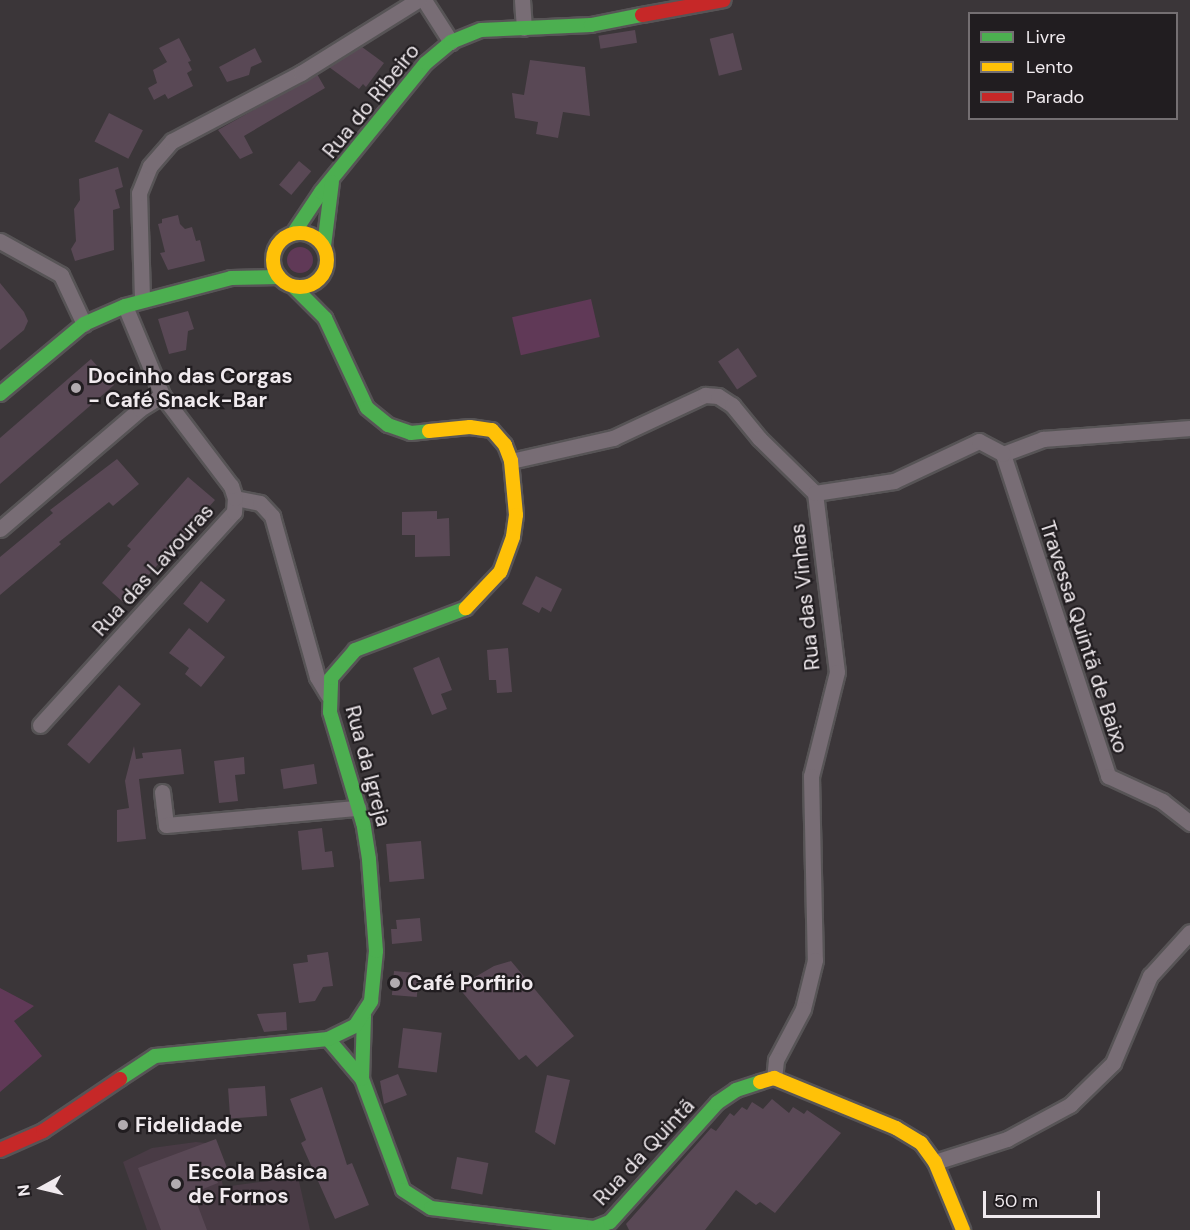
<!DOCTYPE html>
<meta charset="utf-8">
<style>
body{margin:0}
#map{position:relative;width:1190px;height:1230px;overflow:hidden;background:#3b3639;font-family:"DM Sans",sans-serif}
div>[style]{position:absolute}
.built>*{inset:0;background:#493b45}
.green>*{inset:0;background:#603957;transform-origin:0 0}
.round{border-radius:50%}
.building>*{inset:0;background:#594855;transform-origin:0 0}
.roads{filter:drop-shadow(2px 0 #575456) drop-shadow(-2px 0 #575456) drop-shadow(0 2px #575456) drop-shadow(0 -2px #575456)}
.street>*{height:15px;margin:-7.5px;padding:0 7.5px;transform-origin:7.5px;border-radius:7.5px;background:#786d75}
.fast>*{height:14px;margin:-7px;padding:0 7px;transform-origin:7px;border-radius:7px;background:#4caf50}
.slow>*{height:14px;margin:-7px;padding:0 7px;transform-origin:7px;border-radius:7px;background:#ffc107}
.slow>.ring{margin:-7px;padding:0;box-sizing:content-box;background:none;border:14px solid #ffc107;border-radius:50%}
.jam>*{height:14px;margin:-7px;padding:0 7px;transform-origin:7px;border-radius:7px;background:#c62828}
.dots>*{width:16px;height:16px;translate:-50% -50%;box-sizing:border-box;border:3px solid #211d20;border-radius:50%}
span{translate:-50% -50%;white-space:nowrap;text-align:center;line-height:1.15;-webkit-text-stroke:4.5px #211d20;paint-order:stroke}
.street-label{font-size:21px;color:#f0eaee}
.poi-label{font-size:21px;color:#f0eaee;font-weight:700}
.left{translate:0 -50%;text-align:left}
.legend{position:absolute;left:968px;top:12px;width:210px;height:108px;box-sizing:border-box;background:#211d20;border:2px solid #746f72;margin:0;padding:8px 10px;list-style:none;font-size:18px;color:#f0eaee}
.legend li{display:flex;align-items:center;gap:12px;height:30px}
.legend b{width:30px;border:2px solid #746f72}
.north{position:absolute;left:12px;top:1158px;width:60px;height:60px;-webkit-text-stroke:4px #211d20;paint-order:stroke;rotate:262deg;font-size:16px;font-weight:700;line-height:24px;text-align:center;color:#f0eaee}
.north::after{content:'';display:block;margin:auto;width:21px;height:27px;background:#f0eaee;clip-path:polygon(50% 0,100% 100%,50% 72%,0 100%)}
.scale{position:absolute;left:983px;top:1191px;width:117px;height:27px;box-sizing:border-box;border:3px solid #f0eaee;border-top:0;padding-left:8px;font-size:18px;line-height:21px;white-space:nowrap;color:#f0eaee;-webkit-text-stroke:4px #211d20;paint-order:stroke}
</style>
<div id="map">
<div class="built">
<div style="clip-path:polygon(196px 1142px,215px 1144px,223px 1187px,298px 1177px,310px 1230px,147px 1230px,123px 1162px,152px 1148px)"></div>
</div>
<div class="green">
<div class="round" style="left:287px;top:247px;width:26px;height:26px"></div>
<div style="left:591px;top:299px;width:39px;height:81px;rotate:77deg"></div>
<div style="clip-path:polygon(0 988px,34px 1006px,14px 1021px,42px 1056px,0 1092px)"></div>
</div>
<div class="building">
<div style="left:635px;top:30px;width:13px;height:37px;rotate:81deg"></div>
<div style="left:733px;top:33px;width:38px;height:24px;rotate:76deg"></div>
<div style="clip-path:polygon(179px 38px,191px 61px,188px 62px,192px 70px,187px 73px,193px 86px,168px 99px,165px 94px,154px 100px,148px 88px,157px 83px,153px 70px,167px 62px,159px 48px)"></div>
<div style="clip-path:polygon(362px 47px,384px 63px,366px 87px,363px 84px,359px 89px,329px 67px)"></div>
<div style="clip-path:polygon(255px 48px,262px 62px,251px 67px,249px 75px,227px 82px,219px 67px)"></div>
<div style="clip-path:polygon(530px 60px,585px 67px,590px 116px,563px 112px,558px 138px,536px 134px,538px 122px,515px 118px,512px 93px,524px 95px)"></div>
<div style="clip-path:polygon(317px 74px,325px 88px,244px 136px,253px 153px,240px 159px,218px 130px)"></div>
<div style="left:109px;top:113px;width:38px;height:32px;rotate:27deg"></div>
<div style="left:299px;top:161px;width:16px;height:31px;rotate:40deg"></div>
<div style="clip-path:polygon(118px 167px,123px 187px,115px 190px,120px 208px,113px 210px,114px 250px,75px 261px,71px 249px,76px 241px,74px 209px,80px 200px,79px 179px)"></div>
<div style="clip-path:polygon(178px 215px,180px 224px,185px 229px,192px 227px,196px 241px,200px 240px,205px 261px,168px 270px,160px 253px,165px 252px,158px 224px,162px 223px,162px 219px)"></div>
<div style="clip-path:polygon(0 283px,24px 312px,28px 321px,24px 330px,0 350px)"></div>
<div style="clip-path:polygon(188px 311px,194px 329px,188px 331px,186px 350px,169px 354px,158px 319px)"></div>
<div style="left:738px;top:348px;width:34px;height:24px;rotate:56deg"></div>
<div style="clip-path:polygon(91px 359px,114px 385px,0 484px,0 438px)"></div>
<div style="clip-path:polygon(117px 459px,139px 484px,113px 506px,109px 502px,59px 542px,61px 544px,0 595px,0 557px,53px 513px,50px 510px)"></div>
<div style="clip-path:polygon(188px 477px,215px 500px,124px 603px,102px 583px,131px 549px,127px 546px)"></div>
<div style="clip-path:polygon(437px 511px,437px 519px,449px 518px,450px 556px,415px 557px,415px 535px,402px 535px,402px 512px)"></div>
<div style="clip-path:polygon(536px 576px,562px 589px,551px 612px,542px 607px,539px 613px,522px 604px)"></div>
<div style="left:201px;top:581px;width:31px;height:29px;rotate:38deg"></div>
<div style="clip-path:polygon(189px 628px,225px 657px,201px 687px,185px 674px,189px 668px,169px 653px)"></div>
<div style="clip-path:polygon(508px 648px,512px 692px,497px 693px,496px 680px,489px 680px,487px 650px)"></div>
<div style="clip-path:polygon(439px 657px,452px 690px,441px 694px,447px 709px,432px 715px,413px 668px)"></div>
<div style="left:119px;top:685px;width:29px;height:79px;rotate:41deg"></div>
<div style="clip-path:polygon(134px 746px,136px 759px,143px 758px,142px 753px,181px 749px,184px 774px,139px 779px,146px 839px,117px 842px,117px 810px,129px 808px,125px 781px)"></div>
<div style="clip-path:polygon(244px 757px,245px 774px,235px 775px,238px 801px,219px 803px,214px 761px)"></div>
<div style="left:314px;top:764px;width:20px;height:34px;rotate:81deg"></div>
<div style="clip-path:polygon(322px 828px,325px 852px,332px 851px,334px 867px,302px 870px,298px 831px)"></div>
<div style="left:421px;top:841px;width:38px;height:35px;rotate:85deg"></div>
<div style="clip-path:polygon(420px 918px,422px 941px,392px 944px,391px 929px,397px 929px,396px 920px)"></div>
<div style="clip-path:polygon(328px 952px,333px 986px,323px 987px,315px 1001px,299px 1003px,293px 964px,308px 962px,307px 955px)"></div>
<div style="clip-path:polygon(511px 961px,574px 1036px,537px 1067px,526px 1055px,519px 1060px,458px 987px,494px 966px)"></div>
<div style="left:394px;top:971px;width:25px;height:24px;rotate:5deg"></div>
<div style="clip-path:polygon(286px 1012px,287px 1030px,264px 1032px,257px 1014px)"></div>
<div style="left:403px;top:1028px;width:39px;height:40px;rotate:7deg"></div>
<div style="clip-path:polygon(398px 1074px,407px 1095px,384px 1104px,380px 1081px)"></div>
<div style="clip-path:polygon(547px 1075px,570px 1080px,555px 1145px,535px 1132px)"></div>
<div style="left:265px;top:1086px;width:30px;height:37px;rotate:86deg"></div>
<div style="clip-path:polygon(322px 1087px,347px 1165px,352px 1163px,369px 1205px,335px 1219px,301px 1143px,306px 1140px,290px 1099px)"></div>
<div style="clip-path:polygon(772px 1099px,789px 1113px,793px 1107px,804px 1114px,807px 1110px,841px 1133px,775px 1213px,760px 1202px,756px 1205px,736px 1190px,705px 1230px,629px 1230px,626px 1224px,711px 1128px,716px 1131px,730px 1113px,734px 1116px,742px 1107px,747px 1110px,752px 1102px,763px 1109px)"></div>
<div style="clip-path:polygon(216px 1139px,229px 1173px,216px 1178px,218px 1183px,193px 1193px,207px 1230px,161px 1230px,138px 1168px)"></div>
<div style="left:457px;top:1157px;width:32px;height:32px;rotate:11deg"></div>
</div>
<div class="roads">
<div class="street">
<div style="left:424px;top:0;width:50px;rotate:57.3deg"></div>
<div style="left:522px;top:0;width:28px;rotate:86deg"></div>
<div style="left:0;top:241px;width:70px;rotate:29.1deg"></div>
<div style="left:61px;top:275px;width:54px;rotate:64.9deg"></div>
<div style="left:142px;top:299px;width:106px;rotate:-91.6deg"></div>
<div style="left:139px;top:193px;width:29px;rotate:-68deg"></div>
<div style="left:150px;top:166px;width:33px;rotate:-49deg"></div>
<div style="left:172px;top:141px;width:146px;rotate:-27.8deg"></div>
<div style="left:301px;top:73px;width:138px;rotate:-32deg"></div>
<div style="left:1003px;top:454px;width:339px;rotate:71.9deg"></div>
<div style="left:1108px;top:776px;width:60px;rotate:24.8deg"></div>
<div style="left:1162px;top:801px;width:36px;rotate:38deg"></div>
<div style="left:1003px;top:454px;width:43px;rotate:-20.6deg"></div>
<div style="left:1043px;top:439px;width:147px;rotate:-4.3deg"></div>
<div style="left:511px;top:461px;width:105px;rotate:-12.7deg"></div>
<div style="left:613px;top:438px;width:102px;rotate:-25.1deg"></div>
<div style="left:705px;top:395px;width:13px;rotate:4deg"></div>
<div style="left:718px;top:396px;width:17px;rotate:33deg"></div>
<div style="left:732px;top:405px;width:43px;rotate:50.7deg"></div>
<div style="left:759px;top:438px;width:78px;rotate:44.5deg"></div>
<div style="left:815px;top:493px;width:180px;rotate:83deg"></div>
<div style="left:837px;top:672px;width:107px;rotate:104deg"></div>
<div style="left:811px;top:776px;width:184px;rotate:88.8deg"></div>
<div style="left:815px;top:960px;width:50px;rotate:103.8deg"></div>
<div style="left:803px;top:1009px;width:58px;rotate:117.9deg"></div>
<div style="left:776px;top:1060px;width:18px;rotate:96deg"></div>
<div style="left:815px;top:493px;width:80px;rotate:-8.6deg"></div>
<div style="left:894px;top:481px;width:94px;rotate:-25.2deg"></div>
<div style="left:979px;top:441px;width:27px;rotate:28deg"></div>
<div style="left:235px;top:498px;width:25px;rotate:11deg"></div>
<div style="left:260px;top:503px;width:18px;rotate:47deg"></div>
<div style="left:272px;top:516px;width:167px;rotate:74.4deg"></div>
<div style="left:317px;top:677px;width:21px;rotate:59deg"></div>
<div style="left:0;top:529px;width:184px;rotate:-40.6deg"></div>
<div style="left:140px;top:409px;width:26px;rotate:-32deg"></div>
<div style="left:40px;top:725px;width:288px;rotate:-47.7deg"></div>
<div style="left:234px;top:512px;width:14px;rotate:-86deg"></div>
<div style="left:235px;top:498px;width:13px;rotate:-108deg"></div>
<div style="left:231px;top:486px;width:114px;rotate:-127.2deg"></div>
<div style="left:162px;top:395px;width:96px;rotate:-112.6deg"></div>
<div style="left:162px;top:792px;width:33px;rotate:83deg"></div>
<div style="left:166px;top:825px;width:193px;rotate:-5.1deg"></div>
<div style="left:935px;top:1162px;width:76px;rotate:-17.7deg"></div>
<div style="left:1007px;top:1139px;width:72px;rotate:-28.4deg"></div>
<div style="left:1070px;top:1105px;width:60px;rotate:-44.3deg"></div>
<div style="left:1113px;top:1063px;width:95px;rotate:-67deg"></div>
<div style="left:1150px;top:976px;width:59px;rotate:-47.7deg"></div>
</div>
<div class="fast">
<div style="left:293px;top:234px;width:50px;rotate:-56.3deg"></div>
<div style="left:321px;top:192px;width:166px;rotate:-50.9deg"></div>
<div style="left:426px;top:63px;width:33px;rotate:-40deg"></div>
<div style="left:451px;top:42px;width:32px;rotate:-22deg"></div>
<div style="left:481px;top:30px;width:110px;rotate:-2.6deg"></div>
<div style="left:591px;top:25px;width:52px;rotate:-11.1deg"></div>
<div style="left:324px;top:246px;width:64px;rotate:-82.9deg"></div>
<div style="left:294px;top:287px;width:44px;rotate:45deg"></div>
<div style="left:325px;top:318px;width:99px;rotate:65deg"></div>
<div style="left:367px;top:408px;width:27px;rotate:39deg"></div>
<div style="left:388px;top:425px;width:24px;rotate:19deg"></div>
<div style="left:411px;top:433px;width:18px;rotate:-6deg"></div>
<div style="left:0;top:394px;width:109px;rotate:-39.8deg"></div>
<div style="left:84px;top:324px;width:45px;rotate:-23.7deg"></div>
<div style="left:125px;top:306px;width:110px;rotate:-14.8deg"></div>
<div style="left:231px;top:278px;width:48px;rotate:-1.2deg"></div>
<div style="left:364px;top:1016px;width:63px;rotate:91.8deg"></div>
<div style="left:362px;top:1079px;width:118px;rotate:69.7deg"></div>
<div style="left:403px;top:1190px;width:33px;rotate:33deg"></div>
<div style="left:431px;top:1208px;width:164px;rotate:7deg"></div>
<div style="left:594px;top:1228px;width:17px;rotate:-21deg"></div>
<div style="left:610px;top:1222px;width:160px;rotate:-48deg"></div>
<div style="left:717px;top:1103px;width:23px;rotate:-34deg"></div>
<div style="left:736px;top:1090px;width:25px;rotate:-18deg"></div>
<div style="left:328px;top:1039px;width:52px;rotate:49.6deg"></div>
<div style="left:120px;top:1079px;width:42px;rotate:-33.3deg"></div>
<div style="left:155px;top:1056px;width:174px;rotate:-5.6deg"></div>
<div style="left:328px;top:1039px;width:30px;rotate:-26deg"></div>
<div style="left:355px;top:1026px;width:30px;rotate:-57deg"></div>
<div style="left:371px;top:1001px;width:50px;rotate:-84.3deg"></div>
<div style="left:376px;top:951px;width:92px;rotate:-94.4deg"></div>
<div style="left:369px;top:859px;width:36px;rotate:-99deg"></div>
<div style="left:363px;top:823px;width:116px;rotate:-106.6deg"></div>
<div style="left:330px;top:712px;width:34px;rotate:-88deg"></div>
<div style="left:331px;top:678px;width:37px;rotate:-49deg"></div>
<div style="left:355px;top:650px;width:119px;rotate:-20.7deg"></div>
</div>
<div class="slow">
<div class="ring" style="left:273px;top:233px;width:40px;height:40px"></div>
<div style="left:429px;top:431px;width:41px;rotate:-5.6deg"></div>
<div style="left:470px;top:427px;width:22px;rotate:8deg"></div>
<div style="left:492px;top:430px;width:20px;rotate:49deg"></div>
<div style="left:505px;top:445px;width:17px;rotate:69deg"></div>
<div style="left:511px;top:461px;width:54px;rotate:84.7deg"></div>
<div style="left:516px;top:515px;width:22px;rotate:98deg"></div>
<div style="left:513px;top:537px;width:37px;rotate:110deg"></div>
<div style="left:500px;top:572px;width:50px;rotate:133.4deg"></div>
<div style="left:760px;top:1082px;width:15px;rotate:-16deg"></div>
<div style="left:774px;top:1078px;width:132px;rotate:22.3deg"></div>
<div style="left:896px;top:1128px;width:29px;rotate:31deg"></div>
<div style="left:921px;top:1143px;width:24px;rotate:54deg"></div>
<div style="left:935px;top:1162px;width:74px;rotate:67.6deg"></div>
</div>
<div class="jam">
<div style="left:642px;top:15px;width:83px;rotate:-10.4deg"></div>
<div style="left:0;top:1150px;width:47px;rotate:-23.8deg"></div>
<div style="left:43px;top:1131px;width:93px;rotate:-34deg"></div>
</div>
</div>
<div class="dots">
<div style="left:76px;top:388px;background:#b1abaf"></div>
<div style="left:395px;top:983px;background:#b1abaf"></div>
<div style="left:123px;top:1125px;background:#b1abaf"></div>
<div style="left:176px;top:1184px;background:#b1abaf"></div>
</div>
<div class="street-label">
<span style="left:371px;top:101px;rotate:-51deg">Rua do Ribeiro</span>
<span style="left:153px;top:570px;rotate:-48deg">Rua das Lavouras</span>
<span style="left:805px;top:597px;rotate:-96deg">Rua das Vinhas</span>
<span style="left:1084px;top:637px;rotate:72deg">Travessa Quintã de Baixo</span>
<span style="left:368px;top:766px;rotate:75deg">Rua da Igreja</span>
<span style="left:644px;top:1152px;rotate:-47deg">Rua da Quintã</span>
</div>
<div class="poi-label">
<span class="left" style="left:88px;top:388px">Docinho das Corgas<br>- Café Snack-Bar</span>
<span class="left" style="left:407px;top:983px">Café Porfirio</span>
<span class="left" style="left:135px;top:1125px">Fidelidade</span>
<span class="left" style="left:188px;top:1184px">Escola Básica<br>de Fornos</span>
</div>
<ul class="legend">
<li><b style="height:8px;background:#4caf50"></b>Livre</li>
<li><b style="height:8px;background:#ffc107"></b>Lento</li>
<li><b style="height:8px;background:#c62828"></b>Parado</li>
</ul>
<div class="north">N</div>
<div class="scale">50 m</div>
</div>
